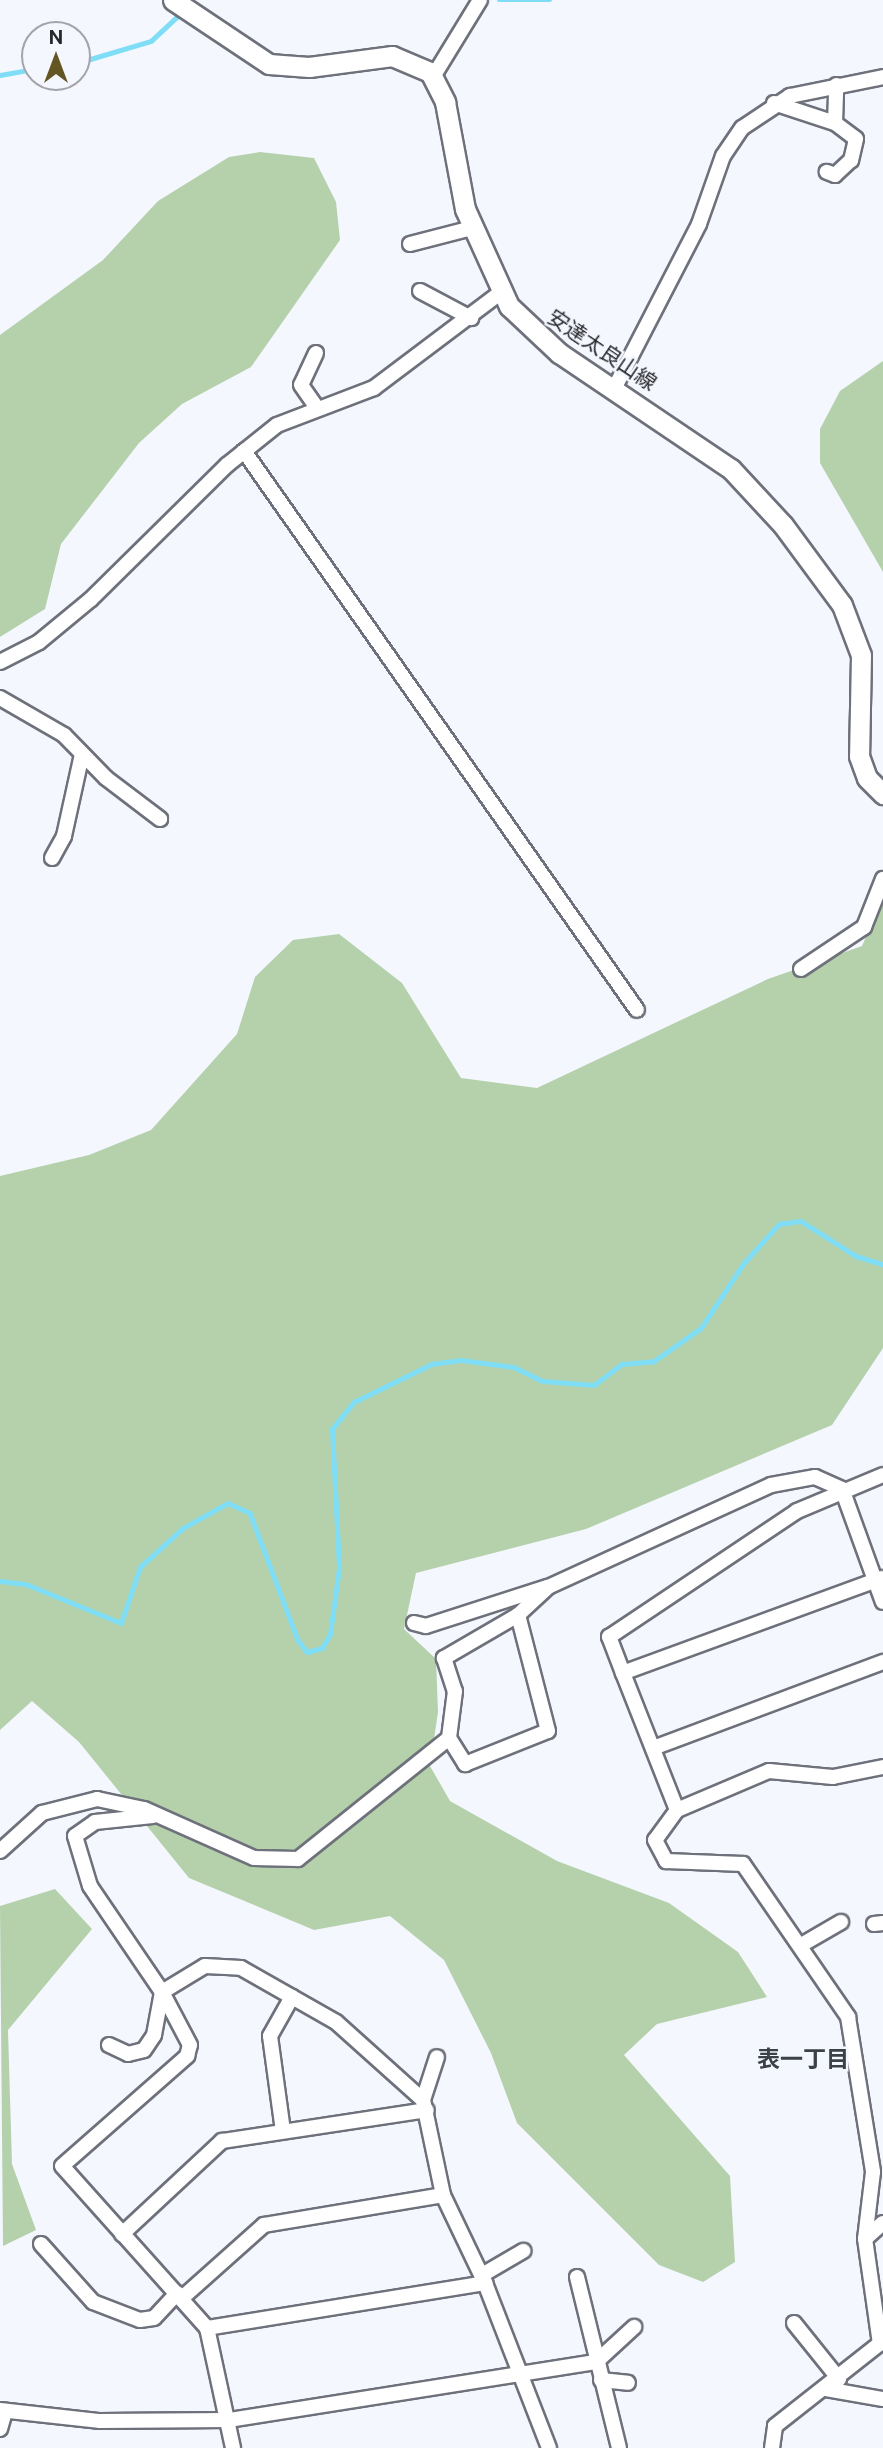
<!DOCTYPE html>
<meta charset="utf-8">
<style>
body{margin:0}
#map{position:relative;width:883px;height:2448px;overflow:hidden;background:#f5f7fe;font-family:"Public Sans","Noto Sans JP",sans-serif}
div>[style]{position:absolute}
.green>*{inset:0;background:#b4d1ac}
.stream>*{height:4.5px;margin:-2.25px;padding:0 2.25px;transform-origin:2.25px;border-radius:2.25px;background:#7fdef5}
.roads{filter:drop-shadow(2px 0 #6e717b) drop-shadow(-2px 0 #6e717b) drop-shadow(0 2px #6e717b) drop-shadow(0 -2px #6e717b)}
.street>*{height:14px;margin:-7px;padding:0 7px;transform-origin:7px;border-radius:7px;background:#fff}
.secondary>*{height:19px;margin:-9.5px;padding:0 9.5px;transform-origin:9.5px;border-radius:9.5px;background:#fff}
span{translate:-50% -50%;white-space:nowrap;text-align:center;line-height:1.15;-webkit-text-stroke:5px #f5f7fe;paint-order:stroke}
.street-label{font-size:21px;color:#27282c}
.neighbourhood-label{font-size:23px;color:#3c4048;font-weight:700}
.north{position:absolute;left:21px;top:21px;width:70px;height:70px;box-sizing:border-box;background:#f5f7fe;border:2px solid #a3a4aa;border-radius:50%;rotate:0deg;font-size:19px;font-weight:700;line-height:28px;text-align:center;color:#27282c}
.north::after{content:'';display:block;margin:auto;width:24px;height:32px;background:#645623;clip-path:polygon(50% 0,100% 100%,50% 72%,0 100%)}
</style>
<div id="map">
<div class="green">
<div style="clip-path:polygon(260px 152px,314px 158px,336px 202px,340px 240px,251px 367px,182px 404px,139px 443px,61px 544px,45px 609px,0 637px,0 335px,103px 260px,158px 201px,229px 157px)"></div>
<div style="clip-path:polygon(883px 361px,883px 572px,820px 463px,820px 429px,840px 391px)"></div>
<div style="clip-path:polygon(883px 898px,883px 1348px,832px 1425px,586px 1529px,416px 1573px,404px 1629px,436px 1659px,438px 1712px,430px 1766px,450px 1801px,557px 1861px,669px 1903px,738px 1952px,767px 1997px,657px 2024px,624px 2055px,730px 2176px,735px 2262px,703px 2282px,659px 2265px,517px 2123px,491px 2053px,444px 1960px,390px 1916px,314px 1930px,189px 1878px,79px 1742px,32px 1701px,0 1730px,0 1176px,89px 1155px,151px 1130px,237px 1034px,255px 977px,293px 940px,339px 934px,402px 983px,461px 1078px,537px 1088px,768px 979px,862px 946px)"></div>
<div style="clip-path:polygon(55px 1889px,92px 1929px,8px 2030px,12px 2164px,36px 2230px,3px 2246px,0 1906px)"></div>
</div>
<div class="stream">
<div style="left:499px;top:0;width:51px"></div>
<div style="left:77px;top:63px;width:77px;rotate:-16.6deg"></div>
<div style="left:151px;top:41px;width:41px;rotate:-43deg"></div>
<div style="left:0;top:75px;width:36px;rotate:-10deg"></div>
<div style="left:0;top:1581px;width:26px;rotate:7deg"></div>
<div style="left:26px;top:1584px;width:103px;rotate:22.3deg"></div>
<div style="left:121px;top:1623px;width:59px;rotate:-71.3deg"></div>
<div style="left:140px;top:1567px;width:58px;rotate:-42.2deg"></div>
<div style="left:183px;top:1528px;width:51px;rotate:-29.1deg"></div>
<div style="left:228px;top:1503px;width:24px;rotate:24deg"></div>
<div style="left:250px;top:1513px;width:136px;rotate:69.3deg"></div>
<div style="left:298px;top:1640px;width:15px;rotate:53deg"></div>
<div style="left:307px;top:1652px;width:16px;rotate:-15deg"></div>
<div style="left:322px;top:1648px;width:16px;rotate:-60deg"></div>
<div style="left:330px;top:1634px;width:67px;rotate:-82.2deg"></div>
<div style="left:339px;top:1568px;width:139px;rotate:-92.9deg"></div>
<div style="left:332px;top:1429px;width:35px;rotate:-51deg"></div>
<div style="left:354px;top:1402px;width:87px;rotate:-26deg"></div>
<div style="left:432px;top:1364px;width:29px;rotate:-8deg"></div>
<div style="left:461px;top:1360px;width:53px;rotate:7.5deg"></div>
<div style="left:514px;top:1367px;width:32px;rotate:26deg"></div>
<div style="left:543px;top:1381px;width:51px;rotate:4.5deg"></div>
<div style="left:594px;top:1385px;width:35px;rotate:-37deg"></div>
<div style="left:622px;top:1364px;width:32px;rotate:-5deg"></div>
<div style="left:654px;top:1361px;width:57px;rotate:-35.1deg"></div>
<div style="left:701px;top:1328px;width:77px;rotate:-56.7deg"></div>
<div style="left:743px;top:1264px;width:54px;rotate:-48deg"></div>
<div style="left:779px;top:1224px;width:22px;rotate:-8deg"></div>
<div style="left:801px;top:1221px;width:65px;rotate:32.5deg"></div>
<div style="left:856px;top:1256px;width:28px;rotate:17deg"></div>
</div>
<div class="roads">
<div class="street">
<div style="left:433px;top:77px;width:90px;rotate:-58.6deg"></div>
<div style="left:774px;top:103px;width:64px;rotate:18.2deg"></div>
<div style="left:835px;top:123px;width:26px;rotate:37deg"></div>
<div style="left:856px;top:139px;width:22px;rotate:103deg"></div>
<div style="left:851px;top:160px;width:22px;rotate:137deg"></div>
<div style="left:835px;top:175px;width:9px;rotate:-159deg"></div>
<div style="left:835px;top:123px;width:38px;rotate:-88deg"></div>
<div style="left:410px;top:244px;width:64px;rotate:-14.5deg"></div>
<div style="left:420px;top:291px;width:58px;rotate:27.9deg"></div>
<div style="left:316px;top:353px;width:35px;rotate:115deg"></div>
<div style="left:301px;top:385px;width:28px;rotate:55deg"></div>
<div style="left:615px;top:387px;width:183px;rotate:-62.7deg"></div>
<div style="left:699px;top:224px;width:72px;rotate:-70.6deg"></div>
<div style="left:723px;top:156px;width:34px;rotate:-56deg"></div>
<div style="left:742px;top:128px;width:58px;rotate:-33.7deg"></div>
<div style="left:790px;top:96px;width:95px;rotate:-11.5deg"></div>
<div style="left:244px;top:451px;width:683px;rotate:54.89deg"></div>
<div style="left:0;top:662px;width:44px;rotate:-27.1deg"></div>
<div style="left:39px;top:642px;width:67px;rotate:-39.6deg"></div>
<div style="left:91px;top:599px;width:191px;rotate:-44.6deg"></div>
<div style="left:227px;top:465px;width:64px;rotate:-38.7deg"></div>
<div style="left:277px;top:425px;width:104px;rotate:-20.9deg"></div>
<div style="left:374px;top:388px;width:158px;rotate:-37deg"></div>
<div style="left:0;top:698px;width:74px;rotate:30deg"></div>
<div style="left:64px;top:735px;width:60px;rotate:45.7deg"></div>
<div style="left:106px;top:778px;width:68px;rotate:37.2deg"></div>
<div style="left:52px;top:858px;width:25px;rotate:-61deg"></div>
<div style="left:64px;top:836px;width:84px;rotate:-77.6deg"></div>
<div style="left:801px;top:969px;width:76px;rotate:-33.7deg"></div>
<div style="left:864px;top:927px;width:52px;rotate:-68.4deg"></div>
<div style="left:882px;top:1578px;width:276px;rotate:159.9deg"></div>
<div style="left:623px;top:1673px;width:147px;rotate:68.5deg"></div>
<div style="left:677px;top:1810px;width:100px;rotate:-23deg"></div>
<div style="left:769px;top:1771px;width:64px;rotate:5.4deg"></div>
<div style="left:833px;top:1777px;width:51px;rotate:-11.3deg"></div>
<div style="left:518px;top:1615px;width:86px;rotate:149.8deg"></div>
<div style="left:444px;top:1658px;width:35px;rotate:72deg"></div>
<div style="left:455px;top:1691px;width:47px;rotate:97.3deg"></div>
<div style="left:449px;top:1738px;width:31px;rotate:58deg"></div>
<div style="left:465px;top:1764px;width:89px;rotate:-21.7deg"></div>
<div style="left:548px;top:1731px;width:120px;rotate:-104.5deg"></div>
<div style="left:518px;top:1615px;width:41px;rotate:-43deg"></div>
<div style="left:548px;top:1587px;width:245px;rotate:-24.6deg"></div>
<div style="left:771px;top:1485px;width:45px;rotate:-10.3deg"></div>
<div style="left:815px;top:1477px;width:30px;rotate:24deg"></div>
<div style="left:842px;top:1489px;width:120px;rotate:70.1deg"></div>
<div style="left:414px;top:1623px;width:12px;rotate:14deg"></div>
<div style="left:426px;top:1626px;width:127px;rotate:-17.9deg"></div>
<div style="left:623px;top:1673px;width:39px;rotate:-111deg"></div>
<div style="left:609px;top:1637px;width:226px;rotate:-33.8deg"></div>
<div style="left:797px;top:1511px;width:93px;rotate:-22.7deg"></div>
<div style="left:653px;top:1748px;width:246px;rotate:-20.5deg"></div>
<div style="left:677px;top:1810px;width:37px;rotate:126deg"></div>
<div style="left:655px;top:1840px;width:24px;rotate:62deg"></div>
<div style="left:666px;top:1861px;width:77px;rotate:2.2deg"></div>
<div style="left:743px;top:1864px;width:186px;rotate:55.5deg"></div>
<div style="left:848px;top:2017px;width:157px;rotate:80.8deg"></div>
<div style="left:873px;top:2172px;width:67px;rotate:96.8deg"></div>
<div style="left:0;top:1851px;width:57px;rotate:-42.1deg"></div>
<div style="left:42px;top:1813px;width:57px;rotate:-14.3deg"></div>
<div style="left:97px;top:1799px;width:48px;rotate:12deg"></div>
<div style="left:144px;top:1809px;width:120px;rotate:24deg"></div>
<div style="left:254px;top:1858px;width:44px;rotate:1.3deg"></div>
<div style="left:298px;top:1859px;width:193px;rotate:-38.7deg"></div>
<div style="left:874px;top:1924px;width:9px;rotate:-6deg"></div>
<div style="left:803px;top:1944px;width:44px;rotate:-30.1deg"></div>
<div style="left:109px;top:2045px;width:21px;rotate:25deg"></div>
<div style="left:128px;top:2054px;width:16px;rotate:-14deg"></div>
<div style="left:144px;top:2050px;width:18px;rotate:-56deg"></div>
<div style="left:154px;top:2035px;width:44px;rotate:-79.5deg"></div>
<div style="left:162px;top:1992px;width:128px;rotate:-124.2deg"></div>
<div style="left:90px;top:1886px;width:52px;rotate:-106.7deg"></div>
<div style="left:75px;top:1836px;width:24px;rotate:-35deg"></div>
<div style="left:95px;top:1822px;width:58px;rotate:-5.9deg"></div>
<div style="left:423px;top:2100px;width:45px;rotate:-72deg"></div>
<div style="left:283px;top:2131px;width:96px;rotate:-97.8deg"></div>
<div style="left:270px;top:2036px;width:45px;rotate:-60.6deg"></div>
<div style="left:122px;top:2234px;width:137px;rotate:-42.9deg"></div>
<div style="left:222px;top:2141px;width:207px;rotate:-8.6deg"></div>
<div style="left:41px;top:2244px;width:78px;rotate:48.1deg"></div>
<div style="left:93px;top:2302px;width:50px;rotate:21deg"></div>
<div style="left:140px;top:2320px;width:14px;rotate:-8deg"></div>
<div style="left:154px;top:2318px;width:34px;rotate:-47deg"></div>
<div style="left:482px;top:2275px;width:48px;rotate:-30.3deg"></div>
<div style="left:577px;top:2277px;width:176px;rotate:76.2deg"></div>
<div style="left:182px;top:2298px;width:110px;rotate:-41.7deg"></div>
<div style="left:264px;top:2225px;width:181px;rotate:-9.5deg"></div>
<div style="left:794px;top:2323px;width:72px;rotate:51.2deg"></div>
<div style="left:207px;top:2328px;width:282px;rotate:-9.2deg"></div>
<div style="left:880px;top:2344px;width:106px;rotate:-98.1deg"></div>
<div style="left:865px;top:2239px;width:24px;rotate:-42deg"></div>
<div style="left:601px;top:2380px;width:27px;rotate:6deg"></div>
<div style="left:826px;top:2389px;width:58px;rotate:10deg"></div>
<div style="left:0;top:2410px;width:101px;rotate:6.3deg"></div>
<div style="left:100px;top:2421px;width:129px;rotate:-0.4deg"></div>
<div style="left:229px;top:2420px;width:372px;rotate:-9deg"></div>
<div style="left:596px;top:2362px;width:52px;rotate:-42.6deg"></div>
<div style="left:0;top:2429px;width:19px;rotate:-74deg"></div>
<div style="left:233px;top:2448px;width:123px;rotate:-102.2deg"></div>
<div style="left:207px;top:2328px;width:217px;rotate:-131.8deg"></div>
<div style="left:62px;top:2166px;width:167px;rotate:-41.3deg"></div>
<div style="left:187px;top:2056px;width:11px;rotate:-75deg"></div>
<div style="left:190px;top:2045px;width:60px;rotate:-117.8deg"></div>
<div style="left:162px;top:1992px;width:50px;rotate:-31.2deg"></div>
<div style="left:205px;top:1966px;width:36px;rotate:3deg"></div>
<div style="left:241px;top:1968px;width:109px;rotate:29.6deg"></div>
<div style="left:336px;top:2022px;width:117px;rotate:41.9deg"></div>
<div style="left:423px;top:2100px;width:97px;rotate:78.1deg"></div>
<div style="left:443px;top:2195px;width:98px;rotate:64.5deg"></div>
<div style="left:485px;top:2283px;width:177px;rotate:68.8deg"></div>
<div style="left:772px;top:2448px;width:22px;rotate:-82deg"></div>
<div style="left:775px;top:2426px;width:137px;rotate:-38.2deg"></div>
</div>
<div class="secondary">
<div style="left:173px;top:0;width:115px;rotate:33.7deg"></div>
<div style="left:269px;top:64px;width:40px;rotate:4.3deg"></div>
<div style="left:309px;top:67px;width:84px;rotate:-7.5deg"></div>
<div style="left:392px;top:56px;width:41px;rotate:22.8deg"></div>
<div style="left:430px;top:72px;width:34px;rotate:63deg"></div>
<div style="left:445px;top:102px;width:109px;rotate:79.4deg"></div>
<div style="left:465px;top:209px;width:107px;rotate:65.6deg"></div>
<div style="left:509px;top:306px;width:69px;rotate:43.2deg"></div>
<div style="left:559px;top:353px;width:207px;rotate:34deg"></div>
<div style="left:731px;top:469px;width:76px;rotate:47.1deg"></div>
<div style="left:783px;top:525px;width:99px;rotate:53.6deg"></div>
<div style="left:842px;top:605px;width:53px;rotate:69.2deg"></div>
<div style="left:861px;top:655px;width:101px;rotate:91.1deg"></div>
<div style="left:859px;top:756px;width:23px;rotate:70deg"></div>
<div style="left:867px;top:778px;width:23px;rotate:45deg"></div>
</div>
</div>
<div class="street-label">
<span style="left:602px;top:350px;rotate:34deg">安達太良山線</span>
</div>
<div class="neighbourhood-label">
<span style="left:803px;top:2059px">表一丁目</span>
</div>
<div class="north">N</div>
</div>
